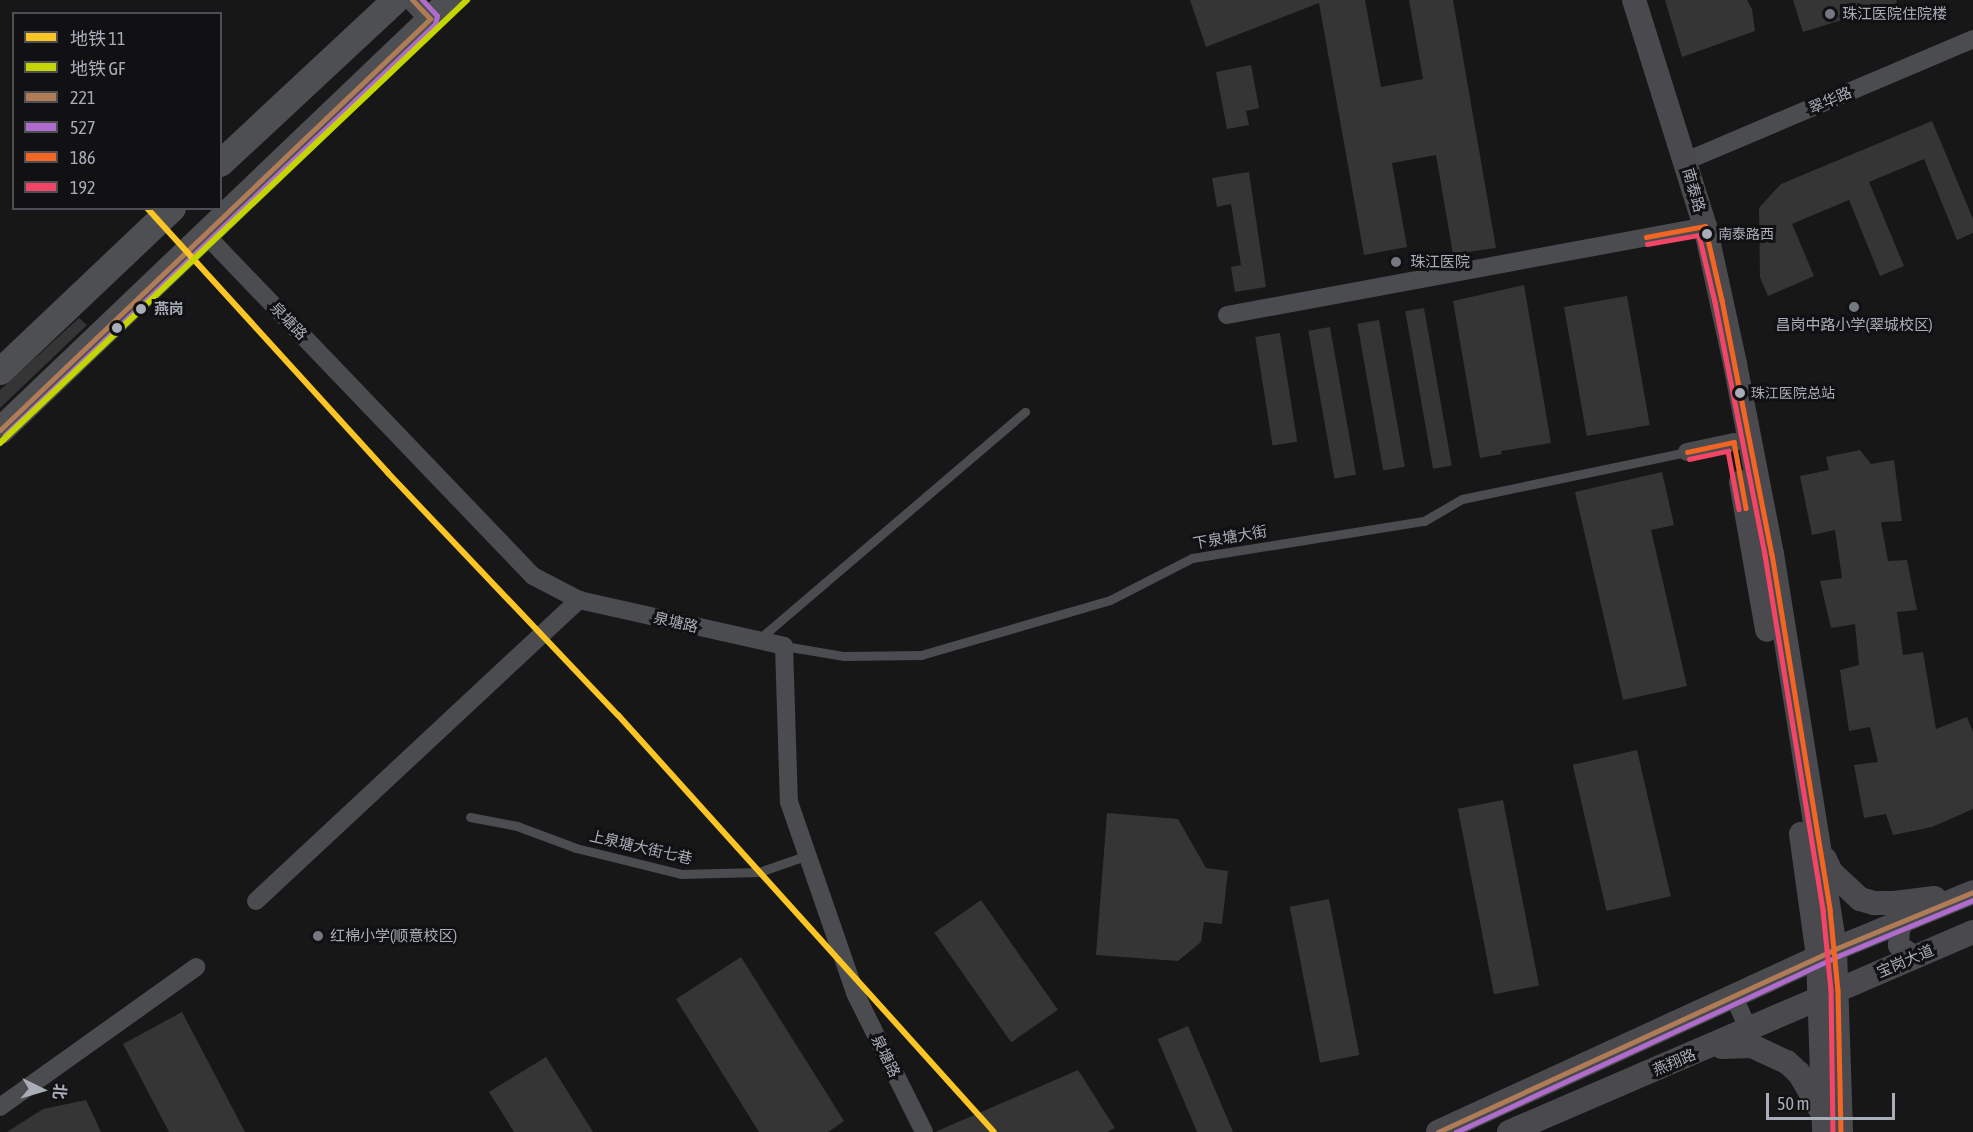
<!DOCTYPE html>
<meta charset="utf-8">
<style>
body{margin:0}
#map{position:relative;width:1973px;height:1132px;overflow:hidden;background:#171717;font-family:"Asap Condensed","Noto Sans SC",sans-serif}
div>[style]{position:absolute}
.building>*{inset:0;background:#353536;transform-origin:0 0}
.service>*{height:9px;margin:-4.5px;padding:0 4.5px;transform-origin:4.5px;border-radius:4.5px;background:#4b4c50}
.minor>*{height:18px;margin:-9px;padding:0 9px;transform-origin:9px;border-radius:9px;background:#4b4c50}
.tertiary>*{height:21px;margin:-10.5px;padding:0 10.5px;transform-origin:10.5px;border-radius:10.5px;background:#4b4c50}
.secondary>*{height:24px;margin:-12px;padding:0 12px;transform-origin:12px;border-radius:12px;background:#4a4a4e}
.primary>*{height:27px;margin:-13.5px;padding:0 13.5px;transform-origin:13.5px;border-radius:13.5px;background:#4d4f52}
.bus-1>*{height:4.5px;margin:-2.25px;padding:0 2.25px;transform-origin:2.25px;border-radius:2.25px;background:#b07c57}
.bus-2>*{height:4.5px;margin:-2.25px;padding:0 2.25px;transform-origin:2.25px;border-radius:2.25px;background:#b06ccc}
.bus-3>*{height:4.5px;margin:-2.25px;padding:0 2.25px;transform-origin:2.25px;border-radius:2.25px;background:#f26522}
.bus-4>*{height:4.5px;margin:-2.25px;padding:0 2.25px;transform-origin:2.25px;border-radius:2.25px;background:#f34667}
.metro-1>*{height:6px;margin:-3px;padding:0 3px;transform-origin:3px;border-radius:3px;background:#fac525}
.metro-2>*{height:6px;margin:-3px;padding:0 3px;transform-origin:3px;border-radius:3px;background:#c4d600}
.dots>*{width:16px;height:16px;translate:-50% -50%;box-sizing:border-box;border:3px solid #111113;border-radius:50%}
span{translate:-50% -50%;white-space:nowrap;text-align:center;line-height:1.15;-webkit-text-stroke:6px #111113;paint-order:stroke}
.bus-label{font-size:14px;color:#a8adb8}
.left{translate:0 -50%;text-align:left}
.poi-label{font-size:15px;color:#a8adb8}
.street-label{font-size:15px;color:#a8adb8}
.stop-label{font-size:15px;color:#a8adb8;font-weight:700}
.legend{position:absolute;left:12px;top:12px;width:210px;height:198px;box-sizing:border-box;background:#111113;border:2px solid #4d4f55;margin:0;padding:8px 10px;list-style:none;font-size:18px;color:#a8adb8}
.legend li{display:flex;align-items:center;gap:12px;height:30px}
.legend b{width:30px;border:2px solid #4d4f55}
.north{position:absolute;left:12px;top:1060px;width:60px;height:60px;-webkit-text-stroke:4px #111113;paint-order:stroke;rotate:95deg;font-size:16px;font-weight:700;line-height:24px;text-align:center;color:#a8adb8}
.north::after{content:'';display:block;margin:auto;width:21px;height:27px;background:#a8adb8;clip-path:polygon(50% 0,100% 100%,50% 72%,0 100%)}
.scale{position:absolute;left:1766px;top:1093px;width:129px;height:27px;box-sizing:border-box;border:3px solid #a8adb8;border-top:0;padding-left:8px;font-size:18px;line-height:21px;white-space:nowrap;color:#a8adb8;-webkit-text-stroke:4px #111113;paint-order:stroke}
</style>
<div id="map">
<div class="building">
<div style="clip-path:polygon(1190px 0,1365px 0,1381px 87px,1423px 79px,1409px 0,1453px 0,1496px 248px,1453px 254px,1436px 155px,1392px 163px,1407px 247px,1364px 255px,1319px 3px,1206px 47px)"></div>
<div style="clip-path:polygon(1665px 0,1747px 0,1752px 9px,1755px 31px,1682px 57px)"></div>
<div style="clip-path:polygon(1793px 0,1896px 0,1897px 3px,1803px 32px)"></div>
<div style="clip-path:polygon(1251px 65px,1259px 108px,1246px 111px,1249px 125px,1227px 129px,1216px 72px)"></div>
<div style="clip-path:polygon(1932px 121px,1973px 219px,1973px 233px,1957px 240px,1924px 159px,1869px 182px,1904px 266px,1880px 276px,1849px 200px,1792px 224px,1814px 276px,1768px 296px,1760px 277px,1759px 208px,1781px 184px)"></div>
<div style="clip-path:polygon(1249px 172px,1266px 287px,1235px 292px,1231px 267px,1241px 265px,1231px 204px,1217px 207px,1212px 178px)"></div>
<div style="clip-path:polygon(1524px 285px,1551px 443px,1501px 451px,1502px 454px,1480px 458px,1453px 301px)"></div>
<div style="left:1627px;top:296px;width:131px;height:64px;rotate:80deg"></div>
<div style="left:1424px;top:308px;width:160px;height:19px;rotate:80deg"></div>
<div style="clip-path:polygon(79px 318px,87px 325px,0 408px,0 390px)"></div>
<div style="left:1379px;top:320px;width:149px;height:22px;rotate:80deg"></div>
<div style="left:1330px;top:327px;width:150px;height:22px;rotate:80deg"></div>
<div style="left:1280px;top:333px;width:110px;height:25px;rotate:81deg"></div>
<div style="clip-path:polygon(1860px 450px,1871px 464px,1894px 460px,1902px 521px,1881px 522px,1888px 561px,1907px 560px,1917px 610px,1897px 612px,1903px 655px,1923px 652px,1936px 729px,1967px 717px,1973px 732px,1973px 809px,1932px 827px,1893px 835px,1886px 814px,1864px 818px,1854px 765px,1878px 762px,1870px 727px,1849px 731px,1840px 670px,1859px 665px,1855px 624px,1831px 628px,1820px 581px,1842px 578px,1835px 530px,1812px 535px,1800px 476px,1829px 470px,1826px 457px)"></div>
<div style="clip-path:polygon(1662px 472px,1674px 525px,1651px 530px,1687px 686px,1623px 700px,1575px 492px)"></div>
<div style="left:1637px;top:750px;width:150px;height:66px;rotate:77deg"></div>
<div style="left:1503px;top:800px;width:189px;height:46px;rotate:79deg"></div>
<div style="clip-path:polygon(1107px 813px,1178px 819px,1206px 868px,1228px 871px,1222px 924px,1204px 922px,1201px 942px,1178px 961px,1096px 955px)"></div>
<div style="left:1329px;top:899px;width:159px;height:40px;rotate:79deg"></div>
<div style="left:981px;top:900px;width:134px;height:57px;rotate:55deg"></div>
<div style="clip-path:polygon(741px 957px,844px 1121px,828px 1132px,759px 1132px,676px 999px)"></div>
<div style="clip-path:polygon(182px 1012px,245px 1132px,169px 1132px,123px 1044px)"></div>
<div style="left:1188px;top:1026px;width:115px;height:33px;rotate:67deg"></div>
<div style="clip-path:polygon(546px 1057px,593px 1132px,514px 1132px,489px 1092px)"></div>
<div style="clip-path:polygon(1078px 1070px,1115px 1128px,1107px 1132px,935px 1132px)"></div>
<div style="clip-path:polygon(86px 1100px,101px 1132px,7px 1132px,43px 1109px)"></div>
</div>
<div class="service">
<div style="left:759px;top:639px;width:350px;rotate:-40.5deg"></div>
<div style="left:784px;top:646px;width:61px;rotate:9.5deg"></div>
<div style="left:844px;top:656px;width:77px;rotate:-0.7deg"></div>
<div style="left:921px;top:655px;width:197px;rotate:-16.2deg"></div>
<div style="left:1110px;top:600px;width:92px;rotate:-27.1deg"></div>
<div style="left:1192px;top:558px;width:235px;rotate:-9.1deg"></div>
<div style="left:1424px;top:521px;width:44px;rotate:-30.1deg"></div>
<div style="left:1462px;top:499px;width:230px;rotate:-11.8deg"></div>
<div style="left:470px;top:817px;width:48px;rotate:10.8deg"></div>
<div style="left:517px;top:826px;width:63px;rotate:20.4deg"></div>
<div style="left:576px;top:848px;width:108px;rotate:13.9deg"></div>
<div style="left:681px;top:874px;width:78px;rotate:-1.5deg"></div>
<div style="left:759px;top:872px;width:52px;rotate:-19.1deg"></div>
</div>
<div class="minor">
<div style="left:1686px;top:161px;width:312px;rotate:-23deg"></div>
<div style="left:205px;top:234px;width:474px;rotate:46.2deg"></div>
<div style="left:533px;top:576px;width:52px;rotate:27.6deg"></div>
<div style="left:579px;top:600px;width:210px;rotate:12.6deg"></div>
<div style="left:784px;top:646px;width:156px;rotate:88.2deg"></div>
<div style="left:789px;top:802px;width:202px;rotate:70.9deg"></div>
<div style="left:855px;top:993px;width:155px;rotate:63.6deg"></div>
<div style="left:1227px;top:315px;width:486px;rotate:-10.5deg"></div>
<div style="left:1687px;top:452px;width:48px;rotate:-12deg"></div>
<div style="left:256px;top:901px;width:442px;rotate:-43deg"></div>
<div style="left:1734px;top:997px;width:36px;rotate:66deg"></div>
<div style="left:0;top:1107px;width:241px;rotate:-35.5deg"></div>
</div>
<div class="tertiary">
<div style="left:412px;top:0;width:26px;rotate:47deg"></div>
<div style="left:1903px;top:920px;width:11px;rotate:112deg"></div>
<div style="left:1899px;top:930px;width:15px;rotate:94deg"></div>
<div style="left:1898px;top:945px;width:20px;rotate:33deg"></div>
</div>
<div class="secondary">
<div style="left:1634px;top:0;width:237px;rotate:72.6deg"></div>
<div style="left:1705px;top:226px;width:141px;rotate:77.7deg"></div>
<div style="left:1735px;top:364px;width:194px;rotate:79deg"></div>
<div style="left:1772px;top:554px;width:400px;rotate:80.9deg"></div>
<div style="left:1835px;top:949px;width:183px;rotate:88.1deg"></div>
<div style="left:1741px;top:482px;width:150px;rotate:80deg"></div>
<div style="left:1801px;top:834px;width:124px;rotate:82.1deg"></div>
<div style="left:1818px;top:957px;width:175px;rotate:88deg"></div>
<div style="left:1825px;top:859px;width:14px;rotate:65deg"></div>
<div style="left:1831px;top:872px;width:40px;rotate:43deg"></div>
<div style="left:1860px;top:899px;width:15px;rotate:16deg"></div>
<div style="left:1874px;top:903px;width:20px"></div>
<div style="left:1894px;top:903px;width:41px;rotate:-7deg"></div>
<div style="left:1722px;top:1047px;width:30px;rotate:-2deg"></div>
<div style="left:1752px;top:1046px;width:38px;rotate:25deg"></div>
<div style="left:1787px;top:1062px;width:16px;rotate:43deg"></div>
<div style="left:1799px;top:1073px;width:42px;rotate:59.7deg"></div>
<div style="left:1438px;top:1132px;width:437px;rotate:-24.7deg"></div>
<div style="left:1835px;top:949px;width:149px;rotate:-22.4deg"></div>
<div style="left:1509px;top:1132px;width:505px;rotate:-23.32deg"></div>
</div>
<div class="primary">
<div style="left:220px;top:163px;width:239px;rotate:-43deg"></div>
<div style="left:0;top:371px;width:237px;rotate:-43.5deg"></div>
<div style="left:0;top:430px;width:622px;rotate:-43.7deg"></div>
</div>
<div class="bus-1">
<div style="left:0;top:430px;width:595px;rotate:-43.71deg"></div>
<div style="left:430px;top:19px;width:26px;rotate:-133deg"></div>
<div style="left:1438px;top:1132px;width:437px;rotate:-24.7deg"></div>
<div style="left:1835px;top:949px;width:149px;rotate:-22.4deg"></div>
</div>
<div class="bus-2">
<div style="left:5px;top:435px;width:595px;rotate:-43.71deg"></div>
<div style="left:435px;top:24px;width:8px;rotate:-76deg"></div>
<div style="left:437px;top:16px;width:22px;rotate:-133deg"></div>
<div style="left:1456px;top:1132px;width:421px;rotate:-24.7deg"></div>
<div style="left:1838px;top:956px;width:146px;rotate:-22.5deg"></div>
</div>
<div class="bus-3">
<div style="left:1646px;top:237px;width:60px;rotate:-10.6deg"></div>
<div style="left:1705px;top:226px;width:76px;rotate:77.1deg"></div>
<div style="left:1722px;top:300px;width:259px;rotate:78.9deg"></div>
<div style="left:1772px;top:554px;width:360px;rotate:80.7deg"></div>
<div style="left:1830px;top:909px;width:81px;rotate:84.4deg"></div>
<div style="left:1838px;top:990px;width:142px;rotate:88.8deg"></div>
<div style="left:1687px;top:452px;width:48px;rotate:-12deg"></div>
<div style="left:1734px;top:442px;width:67px;rotate:79.7deg"></div>
</div>
<div class="bus-4">
<div style="left:1647px;top:244px;width:53px;rotate:-9.8deg"></div>
<div style="left:1699px;top:235px;width:69px;rotate:76.6deg"></div>
<div style="left:1715px;top:302px;width:258px;rotate:78.8deg"></div>
<div style="left:1765px;top:555px;width:360px;rotate:80.7deg"></div>
<div style="left:1823px;top:910px;width:80px;rotate:84.3deg"></div>
<div style="left:1831px;top:990px;width:142px;rotate:89.2deg"></div>
<div style="left:1689px;top:459px;width:40px;rotate:-12deg"></div>
<div style="left:1728px;top:451px;width:59px;rotate:79.3deg"></div>
</div>
<div class="metro-1">
<div style="left:147px;top:208px;width:358px;rotate:47.7deg"></div>
<div style="left:388px;top:473px;width:334px;rotate:46.5deg"></div>
<div style="left:618px;top:715px;width:561px;rotate:47.96deg"></div>
</div>
<div class="metro-2">
<div style="left:0;top:443px;width:644px;rotate:-43.49deg"></div>
</div>
<div class="dots">
<div style="left:1830px;top:14px;background:#757880"></div>
<div style="left:1707px;top:234px;background:#a8adb8"></div>
<div style="left:1396px;top:262px;background:#757880"></div>
<div style="left:1854px;top:307px;background:#757880"></div>
<div style="left:141px;top:309px;background:#a8adb8"></div>
<div style="left:117px;top:328px;background:#a8adb8"></div>
<div style="left:1740px;top:393px;background:#a8adb8"></div>
<div style="left:318px;top:936px;background:#757880"></div>
</div>
<div class="bus-label">
<span class="left" style="left:1718px;top:234px">南泰路西</span>
<span class="left" style="left:1751px;top:393px">珠江医院总站</span>
</div>
<div class="poi-label">
<span class="left" style="left:1842px;top:14px">珠江医院住院楼</span>
<span class="left" style="left:1410px;top:262px">珠江医院</span>
<span style="left:1854px;top:325px">昌岗中路小学(翠城校区)</span>
<span class="left" style="left:330px;top:936px">红棉小学(顺意校区)</span>
</div>
<div class="street-label">
<span style="left:1830px;top:100px;rotate:-23deg">翠华路</span>
<span style="left:1694px;top:190px;rotate:74deg">南泰路</span>
<span style="left:289px;top:321px;rotate:46deg">泉塘路</span>
<span style="left:1230px;top:537px;rotate:-10deg">下泉塘大街</span>
<span style="left:676px;top:622px;rotate:13deg">泉塘路</span>
<span style="left:641px;top:847px;rotate:13deg">上泉塘大街七巷</span>
<span style="left:1905px;top:961px;rotate:-23deg">宝岗大道</span>
<span style="left:886px;top:1056px;rotate:64deg">泉塘路</span>
<span style="left:1674px;top:1062px;rotate:-23deg">燕翔路</span>
</div>
<div class="stop-label">
<span class="left" style="left:154px;top:309px">燕岗</span>
</div>
<ul class="legend">
<li><b style="height:8px;background:#fac525"></b>地铁 11</li>
<li><b style="height:8px;background:#c4d600"></b>地铁 GF</li>
<li><b style="height:8px;background:#b07c57"></b>221</li>
<li><b style="height:8px;background:#b06ccc"></b>527</li>
<li><b style="height:8px;background:#f26522"></b>186</li>
<li><b style="height:8px;background:#f34667"></b>192</li>
</ul>
<div class="north">北</div>
<div class="scale">50 m</div>
</div>
